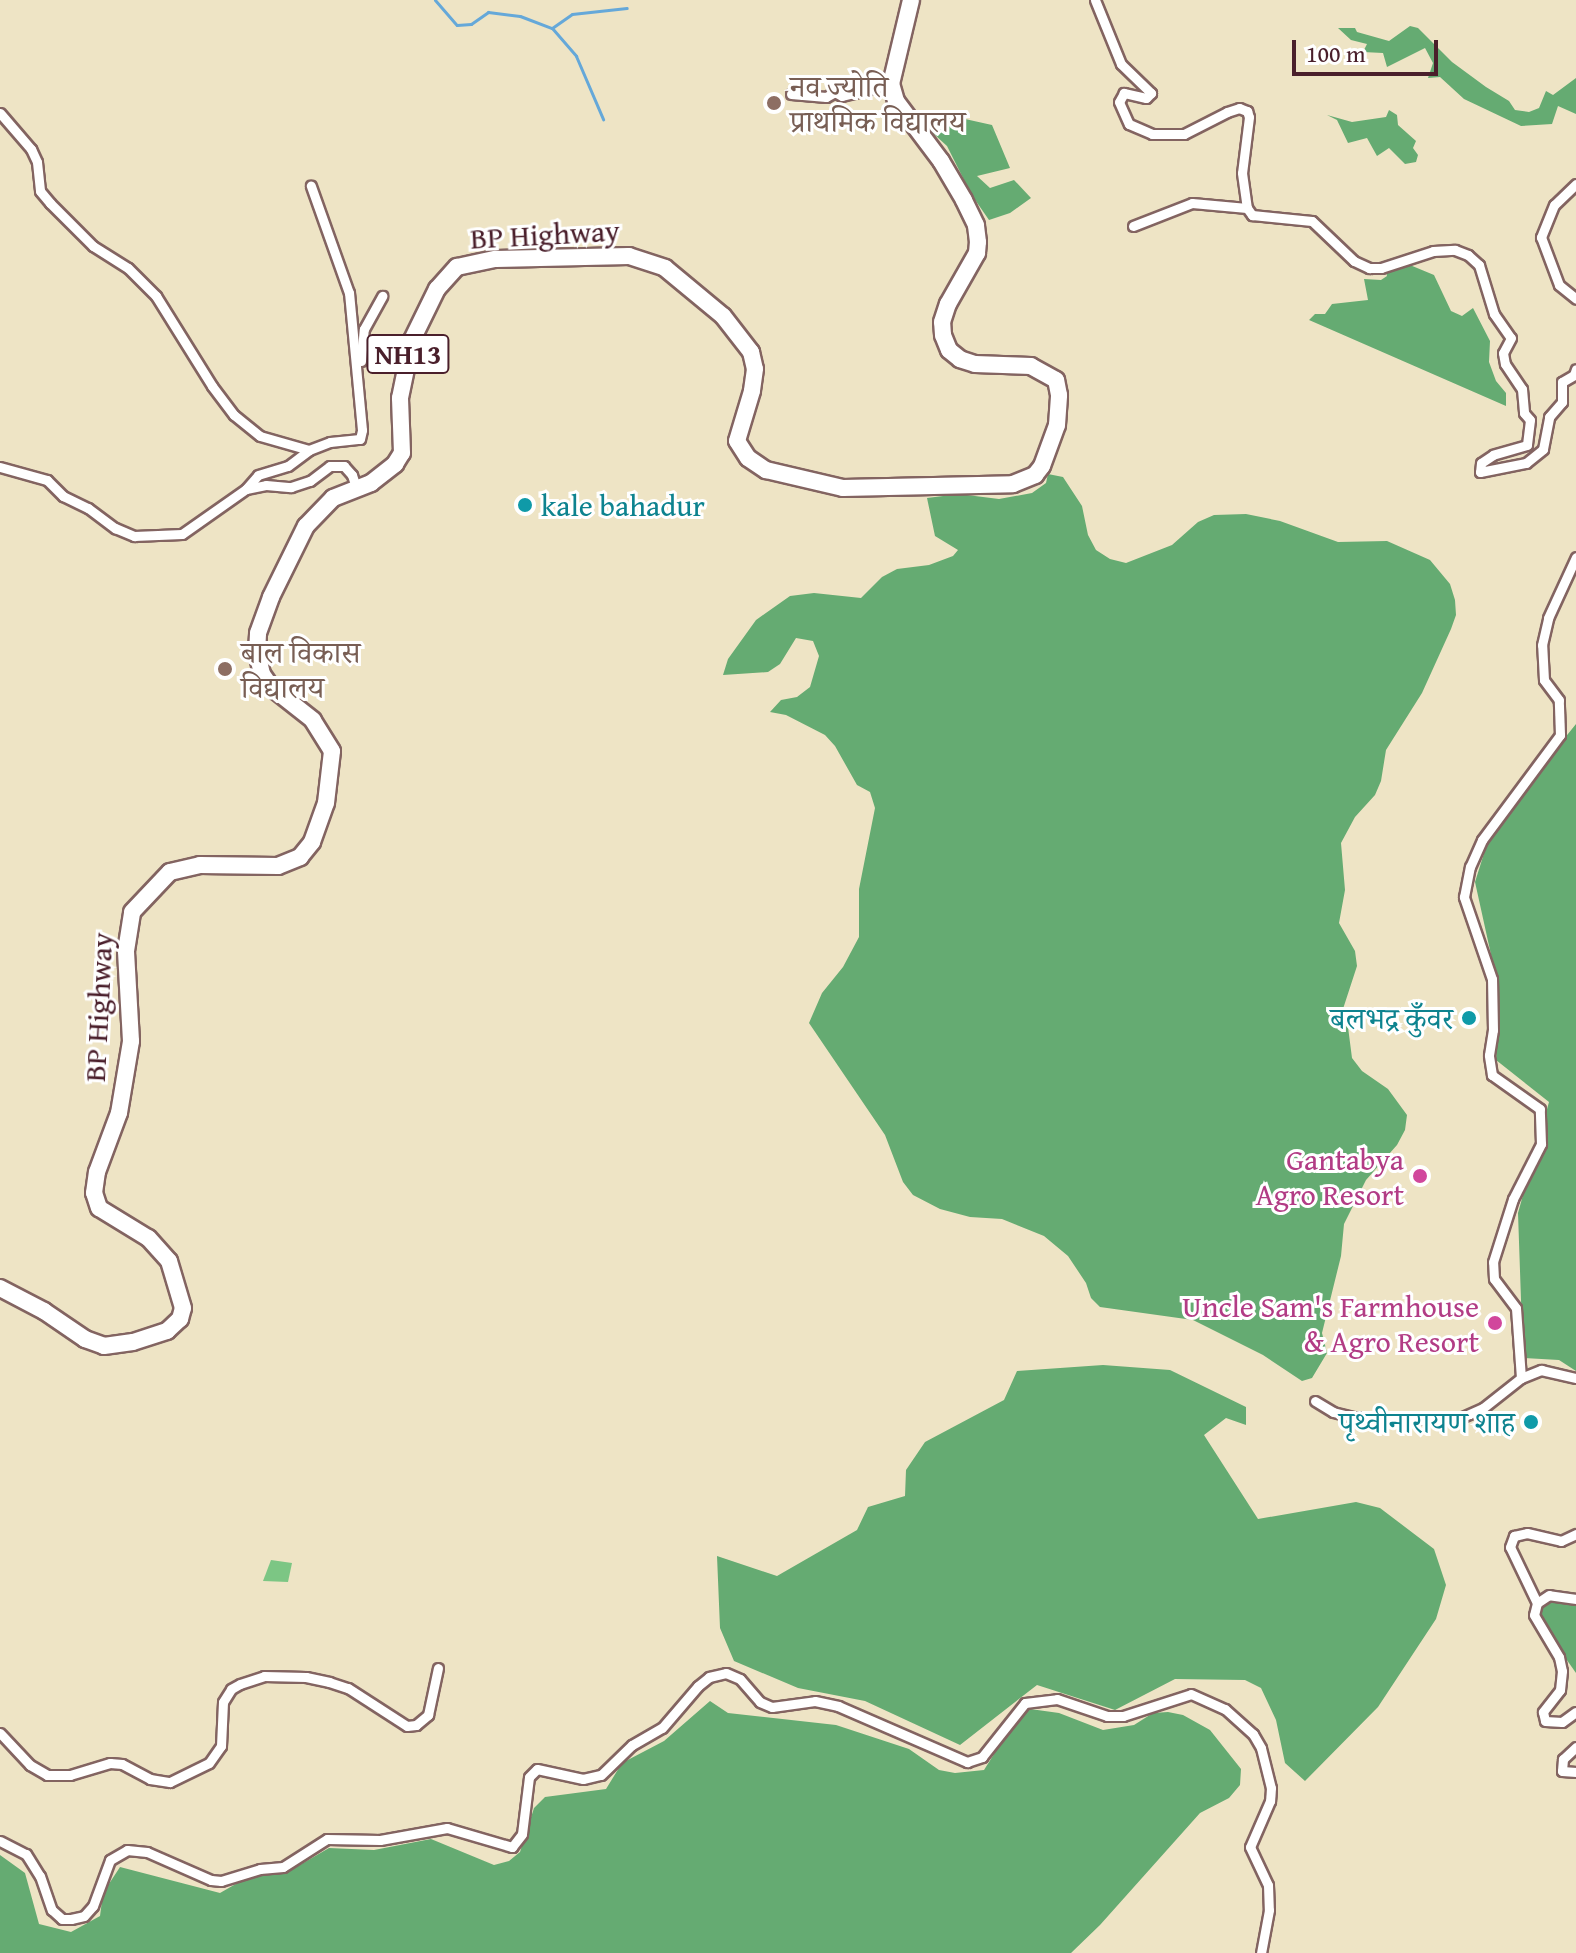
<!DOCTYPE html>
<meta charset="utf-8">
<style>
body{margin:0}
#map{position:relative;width:1576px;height:1953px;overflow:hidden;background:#eee4c5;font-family:"Gentium Book Plus","Noto Serif Devanagari",serif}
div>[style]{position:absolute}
.green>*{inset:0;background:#7cc684}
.forest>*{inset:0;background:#65ab72}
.stream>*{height:3px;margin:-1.5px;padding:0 1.5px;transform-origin:1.5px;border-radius:1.5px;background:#65a8d9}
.roads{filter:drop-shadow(2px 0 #836461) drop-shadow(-2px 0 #836461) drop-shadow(0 2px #836461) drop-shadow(0 -2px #836461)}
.minor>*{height:9px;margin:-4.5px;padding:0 4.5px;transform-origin:4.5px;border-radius:4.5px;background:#fff}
.trunk>*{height:16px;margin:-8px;padding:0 8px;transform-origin:8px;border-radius:8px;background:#fff}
.dots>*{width:22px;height:22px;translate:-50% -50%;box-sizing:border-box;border:4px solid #fff;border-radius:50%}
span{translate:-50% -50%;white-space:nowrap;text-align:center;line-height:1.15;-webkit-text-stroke:6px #fff;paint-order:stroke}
.shield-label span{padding:2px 6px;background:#fff;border:2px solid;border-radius:6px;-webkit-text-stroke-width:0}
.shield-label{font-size:28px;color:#4a1f2b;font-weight:700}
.education-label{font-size:30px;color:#785e54}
.left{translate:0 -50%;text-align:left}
.street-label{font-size:30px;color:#4a1f2b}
.culture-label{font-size:30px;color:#0d838f}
.right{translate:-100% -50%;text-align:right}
.hotel-label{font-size:30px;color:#b23c85}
.scale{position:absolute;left:1292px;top:40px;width:146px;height:36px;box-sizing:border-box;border:4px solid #4a1f2b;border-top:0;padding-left:10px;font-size:24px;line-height:28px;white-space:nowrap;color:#4a1f2b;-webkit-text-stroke:6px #fff;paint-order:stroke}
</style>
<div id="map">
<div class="green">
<div style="clip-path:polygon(271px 1560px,292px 1563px,288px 1582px,263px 1581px)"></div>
</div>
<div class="forest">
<div style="clip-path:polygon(1410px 26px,1418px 28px,1452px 62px,1486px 87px,1509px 101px,1515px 110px,1529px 112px,1539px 108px,1546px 91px,1553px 95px,1576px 78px,1576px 114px,1558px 106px,1552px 124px,1521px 126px,1464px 99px,1440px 77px,1428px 78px,1433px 63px,1425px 48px,1387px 67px,1383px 53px,1363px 52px,1367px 44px,1351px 40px,1338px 28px,1355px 28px,1357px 32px,1389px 41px)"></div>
<div style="clip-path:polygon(1389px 110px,1397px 115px,1398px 125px,1416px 141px,1413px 148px,1418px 155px,1416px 162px,1405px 164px,1389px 148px,1377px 156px,1367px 138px,1348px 143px,1337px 120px,1327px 115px,1352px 122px,1386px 117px)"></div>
<div style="clip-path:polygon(922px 114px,935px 120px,947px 115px,992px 125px,1010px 168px,977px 176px,990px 188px,1014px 180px,1031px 198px,1010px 213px,989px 220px,971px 194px,947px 146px,924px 125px)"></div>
<div style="clip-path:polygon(1393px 258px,1434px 275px,1451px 311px,1462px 316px,1473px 308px,1490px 341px,1489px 362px,1496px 381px,1506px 393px,1506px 406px,1309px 320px,1315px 314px,1325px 314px,1332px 304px,1368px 300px,1364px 279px,1381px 280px,1387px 276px,1383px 262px)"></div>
<div style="clip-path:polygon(1048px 474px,1063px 477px,1082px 506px,1088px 535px,1096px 550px,1110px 559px,1126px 563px,1172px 545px,1198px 522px,1214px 515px,1246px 514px,1280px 521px,1338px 542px,1387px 541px,1430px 560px,1450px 584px,1455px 600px,1456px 615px,1451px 629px,1422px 693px,1386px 750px,1381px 781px,1375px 795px,1355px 817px,1341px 843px,1345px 890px,1339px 923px,1355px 951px,1357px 966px,1342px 1012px,1348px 1027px,1352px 1058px,1362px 1071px,1388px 1089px,1407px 1115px,1405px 1130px,1397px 1145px,1366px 1180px,1344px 1224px,1341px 1256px,1322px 1333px,1327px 1353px,1312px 1378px,1302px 1381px,1263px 1355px,1193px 1320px,1100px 1307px,1091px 1298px,1086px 1283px,1068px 1256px,1044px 1236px,1002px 1219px,970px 1217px,940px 1209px,913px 1195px,903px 1182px,885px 1135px,809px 1023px,822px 993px,843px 967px,859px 937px,859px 889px,875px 808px,870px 792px,857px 785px,835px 746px,825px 735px,786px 715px,770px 712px,781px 700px,797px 697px,810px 687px,819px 656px,813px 641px,796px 638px,780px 664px,768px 672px,723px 675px,728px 659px,756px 620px,790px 596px,814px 593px,861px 598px,882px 577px,897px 569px,929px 565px,953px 556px,958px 550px,935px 536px,927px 498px,959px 494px,999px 499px,1032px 493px,1046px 483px)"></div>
<div style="clip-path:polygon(1576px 724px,1576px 1371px,1559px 1360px,1523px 1358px,1518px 1213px,1549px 1102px,1496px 1060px,1499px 991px,1475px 882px,1492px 828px)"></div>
<div style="clip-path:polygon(1103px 1365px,1170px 1370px,1246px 1407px,1246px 1425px,1226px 1418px,1204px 1435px,1258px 1519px,1356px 1502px,1380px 1508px,1434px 1549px,1446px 1585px,1436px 1619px,1378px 1707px,1305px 1781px,1285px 1763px,1276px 1720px,1261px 1688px,1245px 1680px,1175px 1679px,1115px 1710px,1037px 1685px,960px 1745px,865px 1701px,798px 1688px,734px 1661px,720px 1628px,717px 1556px,777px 1576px,857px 1530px,868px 1507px,905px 1496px,906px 1470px,925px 1442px,1004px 1400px,1017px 1371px)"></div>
<div style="clip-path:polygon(1553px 1599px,1576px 1602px,1576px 1673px,1538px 1619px,1539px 1605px)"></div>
<div style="clip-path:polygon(710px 1701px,728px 1713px,836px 1725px,909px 1749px,939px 1770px,955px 1773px,984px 1770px,1023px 1708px,1059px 1713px,1103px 1730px,1134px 1725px,1153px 1713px,1168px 1712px,1183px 1715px,1210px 1730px,1241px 1769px,1240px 1785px,1229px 1798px,1200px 1813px,1100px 1925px,1071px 1953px,0 1953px,0 1855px,25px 1873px,39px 1924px,71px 1932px,100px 1916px,103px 1893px,120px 1867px,220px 1893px,248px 1877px,293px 1869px,329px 1848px,374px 1850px,431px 1839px,494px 1865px,509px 1861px,520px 1852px,534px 1808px,545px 1797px,606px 1789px,622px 1763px,664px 1741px)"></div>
</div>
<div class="stream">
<div style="left:435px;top:0;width:33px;rotate:49deg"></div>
<div style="left:457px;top:25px;width:14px;rotate:-4deg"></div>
<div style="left:471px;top:24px;width:21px;rotate:-35deg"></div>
<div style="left:488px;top:12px;width:32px;rotate:7deg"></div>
<div style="left:520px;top:16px;width:34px;rotate:21deg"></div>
<div style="left:552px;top:28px;width:37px;rotate:49deg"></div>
<div style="left:576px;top:56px;width:69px;rotate:66.8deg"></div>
<div style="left:552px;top:28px;width:24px;rotate:-35deg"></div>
<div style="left:572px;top:14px;width:55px;rotate:-6.2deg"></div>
</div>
<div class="roads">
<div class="minor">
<div style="left:1095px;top:0;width:69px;rotate:67.9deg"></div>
<div style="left:1121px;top:64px;width:42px;rotate:44deg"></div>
<div style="left:1151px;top:93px;width:7px;rotate:135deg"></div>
<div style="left:1146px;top:98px;width:23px;rotate:-167deg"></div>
<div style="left:1124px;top:93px;width:10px;rotate:119deg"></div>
<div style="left:1119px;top:102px;width:24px;rotate:66deg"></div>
<div style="left:1129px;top:124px;width:25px;rotate:23deg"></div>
<div style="left:1152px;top:134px;width:32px"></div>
<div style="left:1184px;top:134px;width:48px;rotate:-27.1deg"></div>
<div style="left:1227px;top:112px;width:13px;rotate:-18deg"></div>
<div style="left:1239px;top:108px;width:9px;rotate:21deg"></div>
<div style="left:1247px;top:111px;width:6px;rotate:72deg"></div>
<div style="left:1249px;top:117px;width:56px;rotate:97.1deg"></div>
<div style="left:1242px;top:173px;width:35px;rotate:82deg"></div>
<div style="left:1247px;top:208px;width:9px;rotate:54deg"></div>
<div style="left:1252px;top:215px;width:60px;rotate:5.7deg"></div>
<div style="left:1312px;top:221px;width:58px;rotate:43.6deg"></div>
<div style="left:1354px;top:261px;width:17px;rotate:25deg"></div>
<div style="left:1369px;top:268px;width:12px"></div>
<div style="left:1381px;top:268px;width:55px;rotate:-18.1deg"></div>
<div style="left:1433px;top:251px;width:22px;rotate:-3deg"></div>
<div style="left:1455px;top:250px;width:14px;rotate:21deg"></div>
<div style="left:1468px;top:255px;width:15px;rotate:42deg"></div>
<div style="left:1479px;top:265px;width:51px;rotate:73deg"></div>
<div style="left:1494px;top:314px;width:29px;rotate:55deg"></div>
<div style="left:1511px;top:338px;width:17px;rotate:118deg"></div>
<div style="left:1503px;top:353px;width:11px;rotate:80deg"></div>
<div style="left:1505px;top:364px;width:30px;rotate:56deg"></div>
<div style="left:1522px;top:389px;width:24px;rotate:85deg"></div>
<div style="left:1524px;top:413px;width:9px;rotate:49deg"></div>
<div style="left:1530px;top:420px;width:25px;rotate:97deg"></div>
<div style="left:1527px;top:445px;width:35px;rotate:164deg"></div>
<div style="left:1493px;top:455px;width:14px;rotate:146deg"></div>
<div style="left:1481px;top:463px;width:9px;rotate:96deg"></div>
<div style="left:1480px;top:472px;width:47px;rotate:-11.1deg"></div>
<div style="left:1526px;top:463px;width:22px;rotate:-39deg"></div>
<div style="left:1543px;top:449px;width:33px;rotate:-79deg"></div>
<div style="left:1549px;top:417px;width:20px;rotate:-49deg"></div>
<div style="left:1562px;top:402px;width:20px;rotate:-90deg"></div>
<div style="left:1562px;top:382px;width:14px;rotate:-30deg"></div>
<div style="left:1574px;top:375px;width:6px;rotate:-72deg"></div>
<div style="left:791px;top:94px;width:35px;rotate:5deg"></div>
<div style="left:826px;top:97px;width:10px;rotate:-29deg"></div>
<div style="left:835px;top:92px;width:8px;rotate:30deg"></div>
<div style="left:842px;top:96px;width:50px;rotate:-13.8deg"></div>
<div style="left:0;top:113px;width:48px;rotate:49.3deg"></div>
<div style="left:31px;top:149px;width:14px;rotate:65deg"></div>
<div style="left:37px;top:162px;width:29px;rotate:84deg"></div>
<div style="left:40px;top:191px;width:16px;rotate:50deg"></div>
<div style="left:50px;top:203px;width:61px;rotate:45deg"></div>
<div style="left:93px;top:246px;width:41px;rotate:32.2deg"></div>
<div style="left:128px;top:268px;width:40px;rotate:45deg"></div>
<div style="left:156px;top:296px;width:106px;rotate:58.1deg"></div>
<div style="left:212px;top:386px;width:36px;rotate:53deg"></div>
<div style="left:234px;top:415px;width:33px;rotate:39deg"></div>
<div style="left:260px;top:436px;width:51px;rotate:15.9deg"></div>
<div style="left:1576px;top:184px;width:30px;rotate:136deg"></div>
<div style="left:1554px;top:205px;width:35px;rotate:112deg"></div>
<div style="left:1541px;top:237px;width:51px;rotate:69.4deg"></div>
<div style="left:1559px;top:285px;width:22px;rotate:39deg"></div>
<div style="left:1133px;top:226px;width:63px;rotate:-21.3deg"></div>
<div style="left:1192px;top:203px;width:55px;rotate:5.2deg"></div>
<div style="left:361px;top:361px;width:32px;rotate:-85deg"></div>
<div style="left:364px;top:329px;width:38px;rotate:-61deg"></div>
<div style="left:0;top:467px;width:49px;rotate:15.5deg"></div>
<div style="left:47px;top:480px;width:23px;rotate:45deg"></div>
<div style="left:63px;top:496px;width:28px;rotate:26deg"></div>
<div style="left:88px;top:508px;width:34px;rotate:37deg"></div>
<div style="left:115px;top:528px;width:21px;rotate:23deg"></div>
<div style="left:134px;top:536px;width:48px;rotate:-2.4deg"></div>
<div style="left:182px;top:534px;width:78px;rotate:-35.1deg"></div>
<div style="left:246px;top:489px;width:20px;rotate:-11deg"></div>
<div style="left:266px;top:485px;width:25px;rotate:5deg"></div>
<div style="left:291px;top:487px;width:20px;rotate:-18deg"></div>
<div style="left:310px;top:481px;width:25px;rotate:-37deg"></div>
<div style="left:330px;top:466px;width:14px"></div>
<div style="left:344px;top:466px;width:12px;rotate:48deg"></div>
<div style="left:352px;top:475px;width:16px;rotate:72deg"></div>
<div style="left:246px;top:489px;width:18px;rotate:-49deg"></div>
<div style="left:258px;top:475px;width:31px;rotate:-17deg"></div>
<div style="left:288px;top:466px;width:26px;rotate:-37deg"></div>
<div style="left:309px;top:450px;width:22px;rotate:-21deg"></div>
<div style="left:330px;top:442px;width:30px;rotate:-6deg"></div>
<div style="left:360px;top:439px;width:9px;rotate:-77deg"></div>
<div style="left:362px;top:430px;width:138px;rotate:-95.4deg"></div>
<div style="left:349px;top:293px;width:114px;rotate:-109.6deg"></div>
<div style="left:1521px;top:1378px;width:70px;rotate:-94.1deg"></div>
<div style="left:1516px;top:1308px;width:36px;rotate:-127deg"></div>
<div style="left:1494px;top:1279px;width:17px;rotate:-93deg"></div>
<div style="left:1493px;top:1262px;width:66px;rotate:-72.4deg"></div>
<div style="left:1513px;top:1199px;width:62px;rotate:-63deg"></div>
<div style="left:1541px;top:1144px;width:35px;rotate:-92deg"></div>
<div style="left:1540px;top:1109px;width:59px;rotate:-144.7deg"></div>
<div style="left:1492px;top:1075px;width:20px;rotate:-99deg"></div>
<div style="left:1489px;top:1055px;width:25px;rotate:-81deg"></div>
<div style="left:1493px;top:1030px;width:51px;rotate:-91.1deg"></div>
<div style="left:1492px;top:979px;width:87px;rotate:-108.9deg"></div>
<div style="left:1464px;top:897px;width:31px;rotate:-79deg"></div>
<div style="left:1470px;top:867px;width:30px;rotate:-66deg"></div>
<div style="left:1482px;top:840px;width:131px;rotate:-53.4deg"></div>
<div style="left:1560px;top:735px;width:35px;rotate:-92deg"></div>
<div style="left:1559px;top:700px;width:25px;rotate:-127deg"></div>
<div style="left:1544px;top:680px;width:35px;rotate:-93deg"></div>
<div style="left:1542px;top:645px;width:28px;rotate:-77deg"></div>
<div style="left:1548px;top:618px;width:67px;rotate:-65.3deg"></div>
<div style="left:1315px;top:1401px;width:21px;rotate:31deg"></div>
<div style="left:1333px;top:1412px;width:21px;rotate:14deg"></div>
<div style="left:1353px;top:1417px;width:105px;rotate:1.1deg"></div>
<div style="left:1458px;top:1419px;width:27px;rotate:-24deg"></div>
<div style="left:1483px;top:1408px;width:48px;rotate:-38.3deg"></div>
<div style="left:1521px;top:1378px;width:22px;rotate:-22deg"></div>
<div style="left:1541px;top:1370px;width:36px;rotate:13deg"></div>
<div style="left:1576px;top:1599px;width:27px;rotate:-172deg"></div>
<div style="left:1549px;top:1595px;width:14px;rotate:146deg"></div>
<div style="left:1537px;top:1603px;width:12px;rotate:104deg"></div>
<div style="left:1534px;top:1615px;width:49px;rotate:59.2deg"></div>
<div style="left:1559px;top:1657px;width:14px;rotate:78deg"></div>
<div style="left:1562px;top:1671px;width:19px;rotate:96deg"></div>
<div style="left:1560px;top:1690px;width:28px;rotate:128deg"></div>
<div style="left:1543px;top:1712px;width:9px;rotate:77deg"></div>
<div style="left:1545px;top:1721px;width:17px;rotate:3deg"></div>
<div style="left:1562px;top:1722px;width:17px;rotate:-36deg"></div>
<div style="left:1537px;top:1603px;width:62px;rotate:-115.7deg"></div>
<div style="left:1510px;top:1547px;width:12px;rotate:-70deg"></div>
<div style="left:1514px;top:1536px;width:13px;rotate:-13deg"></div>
<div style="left:1527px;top:1533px;width:35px;rotate:13deg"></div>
<div style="left:1561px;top:1541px;width:17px;rotate:-25deg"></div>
<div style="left:0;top:1733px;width:44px;rotate:46.8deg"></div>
<div style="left:30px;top:1765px;width:20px;rotate:30deg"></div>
<div style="left:47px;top:1775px;width:23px"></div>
<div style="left:70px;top:1775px;width:42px;rotate:-16.7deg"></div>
<div style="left:110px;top:1763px;width:12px;rotate:5deg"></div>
<div style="left:122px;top:1764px;width:32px;rotate:28deg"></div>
<div style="left:150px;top:1779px;width:20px;rotate:9deg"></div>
<div style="left:170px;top:1782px;width:43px;rotate:-26deg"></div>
<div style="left:209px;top:1763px;width:21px;rotate:-55deg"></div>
<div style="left:221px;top:1746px;width:44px;rotate:-87.4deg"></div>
<div style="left:223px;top:1702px;width:15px;rotate:-58deg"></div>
<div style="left:231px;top:1689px;width:10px;rotate:-29deg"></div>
<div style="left:240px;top:1684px;width:25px;rotate:-18deg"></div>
<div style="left:264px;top:1676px;width:42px;rotate:1.4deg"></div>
<div style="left:306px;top:1677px;width:24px;rotate:12deg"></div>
<div style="left:329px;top:1682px;width:20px;rotate:18deg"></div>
<div style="left:348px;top:1688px;width:70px;rotate:32.8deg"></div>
<div style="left:407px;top:1726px;width:9px;rotate:-6deg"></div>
<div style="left:416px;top:1725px;width:16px;rotate:-40deg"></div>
<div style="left:428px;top:1715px;width:48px;rotate:-78deg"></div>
<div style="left:1576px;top:1747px;width:18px;rotate:137deg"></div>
<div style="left:1563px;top:1759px;width:12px;rotate:95deg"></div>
<div style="left:1562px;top:1771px;width:14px;rotate:4deg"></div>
<div style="left:0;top:1841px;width:29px;rotate:27deg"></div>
<div style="left:26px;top:1854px;width:26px;rotate:58deg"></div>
<div style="left:40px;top:1876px;width:36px;rotate:71deg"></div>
<div style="left:52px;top:1910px;width:13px;rotate:42deg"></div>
<div style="left:62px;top:1919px;width:9px"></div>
<div style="left:71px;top:1919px;width:13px;rotate:-13deg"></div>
<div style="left:84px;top:1916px;width:13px;rotate:-48deg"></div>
<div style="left:93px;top:1906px;width:49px;rotate:-69.7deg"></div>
<div style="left:110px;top:1860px;width:20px;rotate:-30deg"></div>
<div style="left:127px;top:1850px;width:20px;rotate:6deg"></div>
<div style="left:147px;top:1852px;width:70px;rotate:23.6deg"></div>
<div style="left:211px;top:1880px;width:10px;rotate:6deg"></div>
<div style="left:221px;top:1881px;width:41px;rotate:-17.1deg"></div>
<div style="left:260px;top:1869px;width:23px;rotate:-5deg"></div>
<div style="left:283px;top:1867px;width:52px;rotate:-32.5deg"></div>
<div style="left:327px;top:1839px;width:53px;rotate:1.1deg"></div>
<div style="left:380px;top:1840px;width:68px;rotate:-10.2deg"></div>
<div style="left:447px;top:1828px;width:68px;rotate:16.3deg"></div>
<div style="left:512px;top:1847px;width:16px;rotate:-52deg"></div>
<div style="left:522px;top:1834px;width:57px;rotate:-83deg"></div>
<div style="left:529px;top:1777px;width:11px;rotate:-45deg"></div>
<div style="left:537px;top:1769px;width:47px;rotate:12.3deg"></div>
<div style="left:583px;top:1779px;width:18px;rotate:-13deg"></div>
<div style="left:601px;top:1775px;width:43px;rotate:-44.1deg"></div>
<div style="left:632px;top:1745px;width:34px;rotate:-30deg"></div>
<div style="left:662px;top:1728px;width:55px;rotate:-49.4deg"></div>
<div style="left:698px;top:1686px;width:14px;rotate:-39deg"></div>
<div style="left:709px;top:1677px;width:17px;rotate:-13deg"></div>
<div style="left:726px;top:1673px;width:15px;rotate:23deg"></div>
<div style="left:740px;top:1679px;width:30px;rotate:49deg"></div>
<div style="left:760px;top:1702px;width:13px;rotate:23deg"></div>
<div style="left:772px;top:1707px;width:43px;rotate:-7.9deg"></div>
<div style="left:815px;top:1701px;width:24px;rotate:12deg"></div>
<div style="left:838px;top:1706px;width:141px;rotate:23.5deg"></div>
<div style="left:967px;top:1762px;width:16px;rotate:-18deg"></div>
<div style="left:982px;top:1757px;width:69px;rotate:-51.5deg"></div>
<div style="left:1025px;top:1703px;width:32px;rotate:-7deg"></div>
<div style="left:1057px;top:1699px;width:53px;rotate:18.8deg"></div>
<div style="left:1107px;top:1716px;width:16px"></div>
<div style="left:1123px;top:1716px;width:71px;rotate:-17.9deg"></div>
<div style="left:1191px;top:1694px;width:37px;rotate:24deg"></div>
<div style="left:1225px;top:1709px;width:38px;rotate:42deg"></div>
<div style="left:1253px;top:1734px;width:16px;rotate:60deg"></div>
<div style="left:1261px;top:1748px;width:41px;rotate:76deg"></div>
<div style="left:1271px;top:1788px;width:13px;rotate:94deg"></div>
<div style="left:1270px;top:1801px;width:50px;rotate:113.5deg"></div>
<div style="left:1250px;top:1847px;width:42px;rotate:64.7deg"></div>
<div style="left:1268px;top:1885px;width:25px;rotate:88deg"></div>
<div style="left:1269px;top:1910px;width:44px;rotate:100.5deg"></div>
</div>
<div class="trunk">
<div style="left:0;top:1288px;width:50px;rotate:27.6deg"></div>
<div style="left:44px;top:1311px;width:50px;rotate:34.3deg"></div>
<div style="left:85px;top:1339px;width:20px;rotate:20deg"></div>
<div style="left:104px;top:1346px;width:29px;rotate:-8deg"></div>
<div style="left:133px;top:1342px;width:36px;rotate:-18deg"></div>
<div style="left:167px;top:1331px;width:18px;rotate:-43deg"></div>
<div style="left:180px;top:1319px;width:11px;rotate:-75deg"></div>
<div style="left:183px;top:1308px;width:49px;rotate:-106.6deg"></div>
<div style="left:169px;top:1261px;width:31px;rotate:-132deg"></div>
<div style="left:148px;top:1238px;width:57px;rotate:-148.5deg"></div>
<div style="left:99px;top:1208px;width:16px;rotate:-108deg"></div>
<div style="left:94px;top:1193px;width:21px;rotate:-82deg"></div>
<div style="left:97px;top:1172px;width:63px;rotate:-69.6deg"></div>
<div style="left:119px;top:1113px;width:73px;rotate:-80.5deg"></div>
<div style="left:131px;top:1041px;width:90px;rotate:-93.2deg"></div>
<div style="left:126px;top:951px;width:39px;rotate:-81deg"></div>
<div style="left:132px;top:912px;width:55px;rotate:-46.5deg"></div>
<div style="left:170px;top:872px;width:31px;rotate:-13deg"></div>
<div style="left:200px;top:865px;width:78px;rotate:0.7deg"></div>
<div style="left:278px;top:866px;width:24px;rotate:-22deg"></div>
<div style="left:300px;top:857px;width:19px;rotate:-51deg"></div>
<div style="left:312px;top:842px;width:41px;rotate:-70.3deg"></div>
<div style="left:326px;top:803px;width:52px;rotate:-83.4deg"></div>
<div style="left:332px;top:751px;width:36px;rotate:-122deg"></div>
<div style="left:313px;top:720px;width:53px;rotate:-141.8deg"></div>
<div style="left:271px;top:687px;width:16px;rotate:-125deg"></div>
<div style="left:262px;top:674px;width:22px;rotate:-103deg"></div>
<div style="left:257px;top:653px;width:20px;rotate:-87deg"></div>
<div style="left:258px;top:633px;width:38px;rotate:-70deg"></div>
<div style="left:271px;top:597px;width:79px;rotate:-63.8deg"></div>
<div style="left:306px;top:526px;width:39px;rotate:-46deg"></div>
<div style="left:333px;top:498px;width:41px;rotate:-21.5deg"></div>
<div style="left:371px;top:483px;width:31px;rotate:-38deg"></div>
<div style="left:395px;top:464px;width:13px;rotate:-58deg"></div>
<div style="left:402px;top:453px;width:55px;rotate:-92.1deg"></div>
<div style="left:400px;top:398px;width:59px;rotate:-78.3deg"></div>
<div style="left:412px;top:340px;width:57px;rotate:-63.9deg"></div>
<div style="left:437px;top:289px;width:30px;rotate:-48deg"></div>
<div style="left:457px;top:267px;width:40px;rotate:-12deg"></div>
<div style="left:496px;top:259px;width:133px;rotate:-1.3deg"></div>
<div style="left:629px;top:256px;width:38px;rotate:18deg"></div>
<div style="left:665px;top:268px;width:75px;rotate:39.6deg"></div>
<div style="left:723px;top:316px;width:46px;rotate:52.1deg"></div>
<div style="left:751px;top:352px;width:17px;rotate:77deg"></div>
<div style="left:755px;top:369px;width:22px;rotate:98deg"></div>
<div style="left:752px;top:391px;width:52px;rotate:106.7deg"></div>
<div style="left:737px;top:441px;width:20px;rotate:57deg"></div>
<div style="left:748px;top:458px;width:22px;rotate:34deg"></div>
<div style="left:766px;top:470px;width:79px;rotate:13.2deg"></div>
<div style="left:843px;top:488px;width:170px;rotate:-1.3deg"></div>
<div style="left:1013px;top:484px;width:24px;rotate:-22deg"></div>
<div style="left:1035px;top:475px;width:11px;rotate:-52deg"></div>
<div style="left:1042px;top:466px;width:44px;rotate:-69.9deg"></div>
<div style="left:1057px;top:425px;width:30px;rotate:-86deg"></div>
<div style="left:1059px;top:395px;width:15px;rotate:-101deg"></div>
<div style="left:1056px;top:380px;width:29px;rotate:-151deg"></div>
<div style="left:1031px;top:366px;width:56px;rotate:-178deg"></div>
<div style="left:975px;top:364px;width:16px;rotate:-162deg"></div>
<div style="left:960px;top:359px;width:14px;rotate:-141deg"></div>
<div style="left:949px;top:350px;width:16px;rotate:-112deg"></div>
<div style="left:943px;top:335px;width:13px;rotate:-94deg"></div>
<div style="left:942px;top:322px;width:19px;rotate:-72deg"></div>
<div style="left:948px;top:304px;width:59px;rotate:-60.4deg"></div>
<div style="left:977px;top:253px;width:11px;rotate:-85deg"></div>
<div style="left:978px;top:242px;width:17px;rotate:-97deg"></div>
<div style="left:976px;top:225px;width:28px;rotate:-116deg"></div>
<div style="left:964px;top:200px;width:45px;rotate:-120.5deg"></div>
<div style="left:941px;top:161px;width:75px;rotate:-126.9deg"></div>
<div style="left:896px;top:101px;width:18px;rotate:-106deg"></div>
<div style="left:891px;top:84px;width:86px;rotate:-76.6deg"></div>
</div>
</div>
<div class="dots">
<div style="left:774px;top:103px;background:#8d6e63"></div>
<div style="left:525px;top:505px;background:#0f9aa8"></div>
<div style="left:225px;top:669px;background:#8d6e63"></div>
<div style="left:1469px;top:1018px;background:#0f9aa8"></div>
<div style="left:1420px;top:1176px;background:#d1479c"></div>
<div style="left:1495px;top:1323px;background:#d1479c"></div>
<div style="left:1531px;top:1422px;background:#0f9aa8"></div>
</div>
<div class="shield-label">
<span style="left:408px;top:354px">NH13</span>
</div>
<div class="education-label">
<span class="left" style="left:790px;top:103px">नव ज्योति<br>प्राथमिक विद्यालय</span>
<span class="left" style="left:241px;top:669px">बाल विकास<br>विद्यालय</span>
</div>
<div class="street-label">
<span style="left:545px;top:234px;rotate:-3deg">BP Highway</span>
<span style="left:98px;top:1007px;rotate:-87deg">BP Highway</span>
</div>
<div class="culture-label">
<span class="left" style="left:541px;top:505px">kale bahadur</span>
<span class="right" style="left:1453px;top:1018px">बलभद्र कुँवर</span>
<span class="right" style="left:1515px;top:1422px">पृथ्वीनारायण शाह</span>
</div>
<div class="hotel-label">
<span class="right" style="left:1404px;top:1176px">Gantabya<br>Agro Resort</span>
<span class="right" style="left:1479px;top:1323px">Uncle Sam's Farmhouse<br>&amp; Agro Resort</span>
</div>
<div class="scale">100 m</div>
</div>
